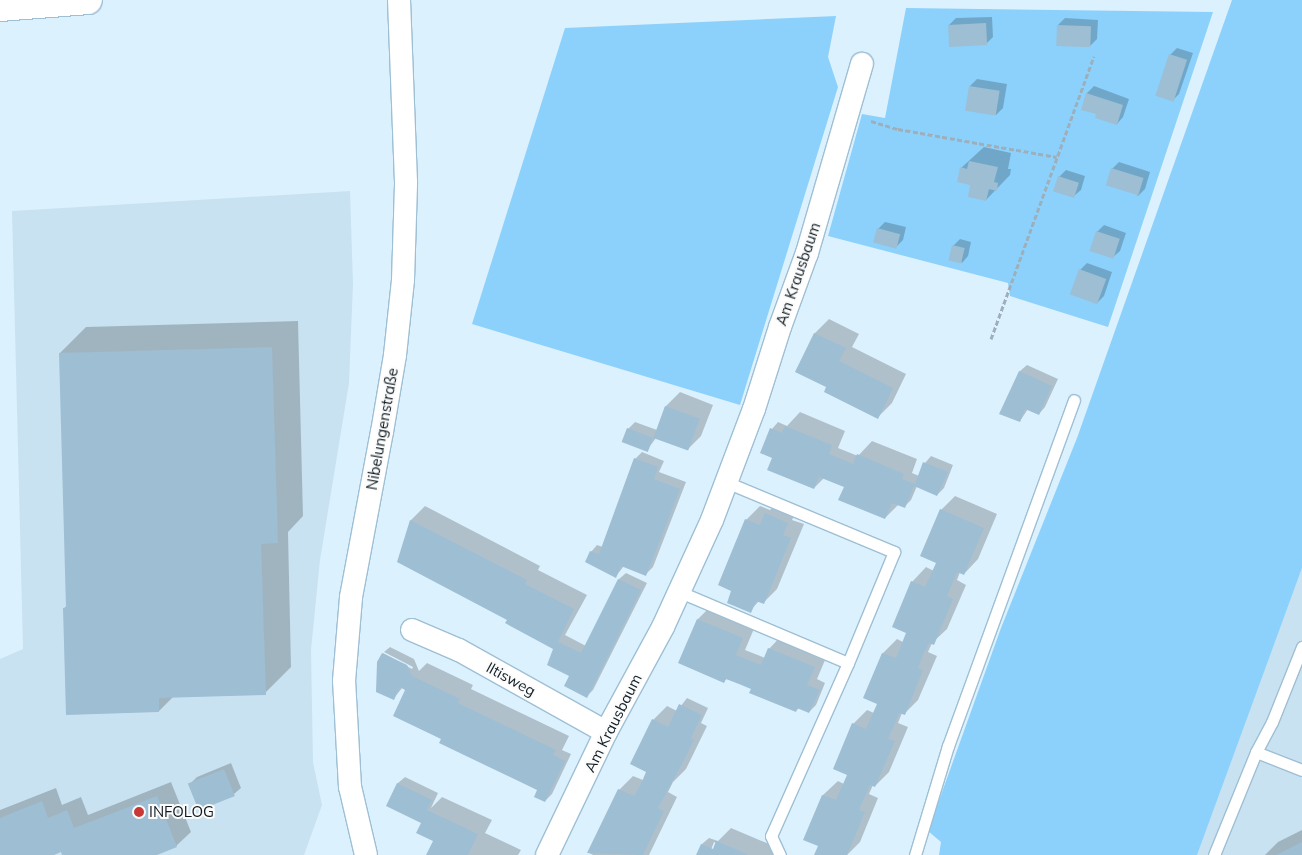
<!DOCTYPE html>
<meta charset="utf-8">
<style>
body{margin:0}
#map{position:relative;width:1302px;height:855px;overflow:hidden;background:#dcf1fe;font-family:Mulish,sans-serif}
div>[style]{position:absolute}
.built>*{inset:0;background:#c9e2f1}
.green>*{inset:0;background:#8cd1fb}
.shadow>*{inset:0;background:#0003}
.building>*{inset:0;background:#9dbed3;transform-origin:0 0}
.path>*{height:3px;margin-top:-1.5px;transform-origin:0;background:repeating-linear-gradient(90deg,#9dafba 0 5px,transparent 0 7.5px)}
.roads{filter:drop-shadow(1px 0 #9ebfd4) drop-shadow(-1px 0 #9ebfd4) drop-shadow(0 1px #9ebfd4) drop-shadow(0 -1px #9ebfd4)}
.lane>*{height:11px;margin:-5.5px;padding:0 5.5px;transform-origin:5.5px;border-radius:5.5px;background:#fff}
.street>*{height:22px;margin:-11px;padding:0 11px;transform-origin:11px;border-radius:11px;background:#fff}
.highway>*{height:28px;margin:-14px;padding:0 14px;transform-origin:14px;border-radius:14px;background:#fff}
.dots>*{width:14px;height:14px;translate:-50% -50%;box-sizing:border-box;border:2px solid #fbfbfb;border-radius:50%}
span{translate:-50% -50%;white-space:nowrap;text-align:center;line-height:1.15;-webkit-text-stroke:4px #fbfbfb;paint-order:stroke}
.street-label{font-size:15px;color:#0f1c23}
.poi-label{font-size:15px;color:#0f1c23}
.left{translate:0 -50%;text-align:left}
</style>
<div id="map">
<div class="built">
<div style="clip-path:polygon(350px 191px,353px 284px,349px 383px,320px 560px,311px 650px,313px 762px,322px 805px,304px 855px,0 855px,0 659px,23px 649px,12px 211px)"></div>
<div style="clip-path:polygon(1302px 568px,1302px 855px,1197px 855px,1204px 832px)"></div>
</div>
<div class="green">
<div style="clip-path:polygon(1232px 0,1302px 0,1302px 568px,1197px 855px,939px 855px,941px 842px,928px 831px,1001px 628px,1077px 438px)"></div>
<div style="clip-path:polygon(906px 8px,1213px 12px,1108px 327px,1010px 296px,1008px 283px,828px 236px,862px 114px,885px 118px)"></div>
<div style="clip-path:polygon(836px 16px,828px 57px,838px 87px,740px 405px,472px 324px,565px 28px)"></div>
</div>
<div class="shadow">
<div style="clip-path:polygon(992px 17px,993px 37px,986px 44px,949px 25px,956px 18px)"></div>
<div style="clip-path:polygon(1065px 18px,1098px 20px,1097px 39px,1090px 46px,1058px 25px)"></div>
<div style="clip-path:polygon(1177px 48px,1193px 53px,1179px 94px,1172px 101px,1170px 55px)"></div>
<div style="clip-path:polygon(977px 79px,1007px 84px,1003px 108px,996px 115px,966px 110px,970px 86px)"></div>
<div style="clip-path:polygon(1094px 86px,1129px 99px,1123px 117px,1117px 124px,1098px 114px,1082px 109px,1087px 93px)"></div>
<div style="clip-path:polygon(984px 147px,1011px 153px,1008px 169px,1011px 169px,1010px 175px,986px 200px,961px 168px)"></div>
<div style="clip-path:polygon(1119px 162px,1150px 172px,1145px 189px,1138px 196px,1112px 169px)"></div>
<div style="clip-path:polygon(1066px 170px,1085px 176px,1081px 190px,1074px 196px,1059px 177px)"></div>
<div style="clip-path:polygon(885px 222px,906px 227px,903px 240px,896px 247px,878px 229px)"></div>
<div style="clip-path:polygon(1104px 225px,1126px 233px,1120px 251px,1113px 257px,1097px 232px)"></div>
<div style="clip-path:polygon(960px 239px,971px 242px,968px 256px,962px 263px,953px 246px)"></div>
<div style="clip-path:polygon(1087px 263px,1112px 272px,1104px 296px,1097px 303px,1080px 270px)"></div>
<div style="clip-path:polygon(829px 319px,859px 334px,852px 347px,906px 374px,892px 403px,878px 417px,828px 387px,796px 371px,815px 333px)"></div>
<div style="clip-path:polygon(298px 321px,303px 516px,288px 532px,291px 667px,265px 693px,174px 696px,159px 711px,64px 608px,67px 606px,60px 353px,86px 327px)"></div>
<div style="clip-path:polygon(1027px 365px,1058px 379px,1045px 407px,1039px 414px,1028px 409px,1020px 421px,1001px 413px,1020px 371px)"></div>
<div style="clip-path:polygon(680px 392px,713px 405px,701px 436px,687px 450px,656px 438px,647px 450px,628px 429px,635px 422px,657px 430px,666px 406px)"></div>
<div style="clip-path:polygon(800px 412px,845px 431px,838px 448px,858px 456px,872px 441px,917px 459px,912px 473px,919px 476px,925px 463px,931px 456px,953px 465px,944px 488px,937px 495px,917px 486px,911px 500px,904px 507px,899px 504px,885px 518px,845px 487px,824px 478px,814px 488px,775px 452px,772px 429px,778px 422px,787px 426px)"></div>
<div style="clip-path:polygon(642px 452px,664px 461px,659px 472px,686px 482px,653px 567px,646px 574px,624px 566px,616px 576px,591px 552px,597px 545px,603px 547px,635px 459px)"></div>
<div style="clip-path:polygon(955px 496px,997px 514px,978px 559px,964px 574px,960px 572px,957px 580px,966px 585px,947px 629px,932px 643px,928px 652px,937px 656px,918px 700px,904px 714px,902px 713px,898px 723px,908px 727px,889px 772px,875px 786px,873px 785px,869px 794px,878px 798px,860px 842px,847px 855px,815px 855px,819px 845px,805px 840px,823px 795px,838px 781px,844px 784px,849px 775px,853px 724px,867px 710px,874px 713px,878px 704px,883px 653px,897px 639px,903px 642px,907px 632px,912px 582px,926px 567px,934px 571px,938px 562px,941px 510px)"></div>
<div style="clip-path:polygon(425px 506px,540px 566px,538px 570px,587px 595px,565px 635px,586px 646px,619px 579px,626px 573px,647px 583px,593px 690px,586px 697px,571px 675px,559px 643px,508px 619px,398px 562px,411px 520px)"></div>
<div style="clip-path:polygon(760px 506px,770px 510px,773px 507px,794px 516px,792px 520px,804px 524px,777px 589px,763px 603px,759px 601px,750px 611px,733px 590px,746px 520px)"></div>
<div style="clip-path:polygon(712px 605px,756px 624px,745px 650px,765px 658px,769px 649px,783px 634px,828px 653px,817px 679px,825px 683px,816px 705px,809px 712px,799px 708px,796px 711px,754px 684px,728px 678px,724px 681px,680px 663px,698px 619px)"></div>
<div style="clip-path:polygon(390px 647px,414px 659px,419px 671px,427px 663px,473px 685px,471px 689px,569px 736px,562px 750px,571px 754px,552px 794px,545px 801px,539px 789px,443px 738px,407px 689px,403px 687px,393px 699px,383px 653px,412px 669px,413px 667px,384px 652px)"></div>
<div style="clip-path:polygon(687px 698px,708px 708px,701px 723px,707px 726px,686px 769px,673px 782px,668px 792px,677px 797px,649px 855px,593px 855px,589px 853px,619px 790px,633px 776px,643px 780px,647px 773px,653px 720px,667px 706px,677px 711px)"></div>
<div style="clip-path:polygon(231px 763px,241px 788px,234px 794px,190px 784px,197px 777px)"></div>
<div style="clip-path:polygon(405px 777px,438px 793px,431px 808px,442px 797px,492px 820px,485px 833px,521px 850px,518px 855px,427px 855px,434px 840px,425px 817px,388px 806px,398px 783px)"></div>
<div style="clip-path:polygon(171px 782px,191px 832px,176px 846px,153px 855px,63px 855px,61px 851px,51px 855px,0 855px,0 810px,56px 788px,62px 805px,81px 797px,88px 815px)"></div>
<div style="clip-path:polygon(731px 828px,776px 847px,773px 855px,711px 855px,716px 843px,714px 842px,709px 855px,698px 855px,702px 844px,709px 838px,718px 841px)"></div>
<div style="clip-path:polygon(1302px 830px,1302px 855px,1265px 855px,1278px 842px)"></div>
</div>
<div class="building">
<div style="left:986px;top:23px;width:22px;height:38px;rotate:87deg"></div>
<div style="left:1057px;top:25px;width:34px;height:21px;rotate:2deg"></div>
<div style="left:1169px;top:54px;width:19px;height:44px;rotate:18deg"></div>
<div style="left:969px;top:86px;width:31px;height:25px;rotate:9deg"></div>
<div style="clip-path:polygon(1086px 93px,1123px 105px,1117px 125px,1095px 118px,1096px 114px,1081px 110px)"></div>
<div style="clip-path:polygon(969px 161px,998px 167px,994px 182px,998px 183px,997px 191px,989px 189px,986px 201px,968px 197px,970px 185px,957px 182px,960px 167px,967px 169px)"></div>
<div style="left:1111px;top:168px;width:34px;height:18px;rotate:17deg"></div>
<div style="left:1058px;top:176px;width:22px;height:16px;rotate:18deg"></div>
<div style="left:877px;top:228px;width:24px;height:15px;rotate:15deg"></div>
<div style="left:1096px;top:231px;width:25px;height:21px;rotate:18deg"></div>
<div style="left:952px;top:245px;width:13px;height:16px;rotate:13deg"></div>
<div style="left:1079px;top:269px;width:29px;height:27px;rotate:20deg"></div>
<div style="clip-path:polygon(814px 333px,846px 348px,839px 361px,893px 388px,878px 419px,824px 392px,826px 387px,795px 372px)"></div>
<div style="clip-path:polygon(272px 347px,278px 543px,261px 544px,266px 695px,159px 698px,159px 712px,66px 715px,63px 608px,66px 608px,59px 353px)"></div>
<div style="clip-path:polygon(1019px 371px,1052px 386px,1039px 415px,1025px 409px,1020px 422px,999px 414px)"></div>
<div style="left:665px;top:406px;width:37px;height:34px;rotate:20deg"></div>
<div style="clip-path:polygon(785px 426px,832px 445px,829px 454px,853px 464px,857px 454px,904px 474px,902px 479px,915px 484px,923px 462px,948px 472px,937px 496px,914px 486px,905px 508px,892px 503px,885px 519px,838px 500px,844px 487px,819px 477px,814px 489px,767px 470px,772px 458px,760px 453px,770px 428px,782px 433px)"></div>
<div style="left:627px;top:428px;width:28px;height:15px;rotate:21deg"></div>
<div style="clip-path:polygon(634px 458px,658px 467px,654px 479px,680px 489px,646px 576px,621px 566px,616px 578px,585px 562px,590px 551px,599px 554px)"></div>
<div style="clip-path:polygon(940px 509px,984px 528px,964px 575px,957px 572px,947px 596px,953px 599px,934px 645px,929px 643px,923px 655px,918px 668px,923px 670px,905px 715px,899px 713px,894px 726px,888px 739px,895px 741px,875px 787px,870px 785px,859px 810px,865px 812px,847px 855px,814px 855px,818px 846px,803px 840px,822px 795px,836px 800px,847px 775px,833px 769px,852px 723px,866px 729px,877px 704px,863px 698px,882px 653px,896px 658px,906px 633px,892px 627px,911px 581px,925px 587px,936px 563px,920px 556px)"></div>
<div style="clip-path:polygon(765px 513px,788px 523px,783px 535px,791px 538px,764px 604px,756px 601px,751px 613px,727px 603px,731px 591px,718px 585px,745px 519px,760px 525px)"></div>
<div style="clip-path:polygon(410px 520px,527px 580px,525px 584px,574px 609px,558px 642px,581px 653px,618px 579px,641px 590px,587px 698px,564px 686px,569px 676px,547px 665px,553px 649px,505px 623px,507px 620px,397px 562px)"></div>
<div style="clip-path:polygon(697px 619px,743px 638px,736px 655px,761px 665px,768px 648px,815px 667px,807px 685px,820px 690px,809px 713px,797px 708px,796px 712px,749px 693px,751px 689px,739px 684px,726px 679px,724px 683px,678px 663px)"></div>
<div style="clip-path:polygon(382px 653px,407px 665px,412px 676px,460px 699px,458px 703px,556px 750px,553px 755px,565px 761px,545px 802px,534px 797px,537px 790px,439px 743px,441px 739px,393px 716px,405px 690px,400px 687px,394px 700px,376px 692px,377px 662px)"></div>
<div style="clip-path:polygon(679px 704px,702px 715px,691px 738px,694px 740px,683px 762px,658px 808px,664px 811px,643px 855px,587px 853px,618px 789px,634px 796px,641px 784px,646px 772px,630px 764px,652px 719px,668px 727px)"></div>
<div style="left:224px;top:769px;width:29px;height:39px;rotate:68deg"></div>
<div style="clip-path:polygon(397px 783px,432px 800px,427px 810px,478px 834px,468px 855px,426px 855px,433px 841px,416px 833px,421px 823px,386px 806px)"></div>
<div style="clip-path:polygon(157px 796px,177px 847px,157px 855px,62px 855px,61px 852px,54px 855px,0 855px,0 818px,42px 801px,48px 818px,67px 810px,74px 828px)"></div>
<div style="clip-path:polygon(716px 841px,740px 851px,748px 855px,696px 855px,701px 844px,713px 849px)"></div>
<div style="clip-path:polygon(1302px 842px,1302px 855px,1276px 855px)"></div>
</div>
<div class="path">
<div style="left:871px;top:121px;width:28px;rotate:17deg"></div>
<div style="left:898px;top:129px;width:161px;rotate:10deg"></div>
<div style="left:991px;top:339px;width:301px;rotate:-70deg"></div>
</div>
<div class="roads">
<div class="lane">
<div style="left:726px;top:482px;width:182px;rotate:22.6deg"></div>
<div style="left:894px;top:552px;width:120px;rotate:112.5deg"></div>
<div style="left:848px;top:663px;width:189px;rotate:114deg"></div>
<div style="left:771px;top:836px;width:21px;rotate:65deg"></div>
<div style="left:680px;top:592px;width:182px;rotate:22.9deg"></div>
<div style="left:1256px;top:752px;width:49px;rotate:21.4deg"></div>
<div style="left:915px;top:855px;width:114px;rotate:-73.2deg"></div>
<div style="left:948px;top:746px;width:368px;rotate:-70deg"></div>
<div style="left:1214px;top:855px;width:111px;rotate:-67.8deg"></div>
<div style="left:1256px;top:752px;width:34px;rotate:-62deg"></div>
<div style="left:1272px;top:722px;width:81px;rotate:-68.2deg"></div>
</div>
<div class="street">
<div style="left:412px;top:630px;width:51px;rotate:23.1deg"></div>
<div style="left:459px;top:650px;width:168px;rotate:29.2deg"></div>
<div style="left:366px;top:855px;width:70px;rotate:-103.2deg"></div>
<div style="left:350px;top:787px;width:106px;rotate:-93.2deg"></div>
<div style="left:344px;top:681px;width:84px;rotate:-85.2deg"></div>
<div style="left:351px;top:597px;width:168px;rotate:-79.4deg"></div>
<div style="left:382px;top:432px;width:78px;rotate:-80.4deg"></div>
<div style="left:395px;top:355px;width:75px;rotate:-83.9deg"></div>
<div style="left:403px;top:280px;width:98px;rotate:-88.2deg"></div>
<div style="left:406px;top:182px;width:182px;rotate:-92.2deg"></div>
<div style="left:547px;top:855px;width:136px;rotate:-64.4deg"></div>
<div style="left:606px;top:732px;width:119px;rotate:-61.5deg"></div>
<div style="left:663px;top:627px;width:118px;rotate:-65.4deg"></div>
<div style="left:712px;top:520px;width:119px;rotate:-69.3deg"></div>
<div style="left:754px;top:409px;width:86px;rotate:-72.4deg"></div>
<div style="left:780px;top:327px;width:79px;rotate:-70deg"></div>
<div style="left:807px;top:253px;width:197px;rotate:-73.8deg"></div>
</div>
<div class="highway">
<div style="left:0;top:7px;width:88px;rotate:-4.5deg"></div>
</div>
</div>
<div class="dots">
<div style="left:139px;top:812px;background:#c73837"></div>
</div>
<div class="street-label">
<span style="left:798px;top:274px;rotate:-71deg">Am Krausbaum</span>
<span style="left:382px;top:429px;rotate:-80deg">Nibelungenstraße</span>
<span style="left:511px;top:679px;rotate:29deg">Iltisweg</span>
<span style="left:613px;top:723px;rotate:-63deg">Am Krausbaum</span>
</div>
<div class="poi-label">
<span class="left" style="left:149px;top:812px">INFOLOG</span>
</div>
</div>
